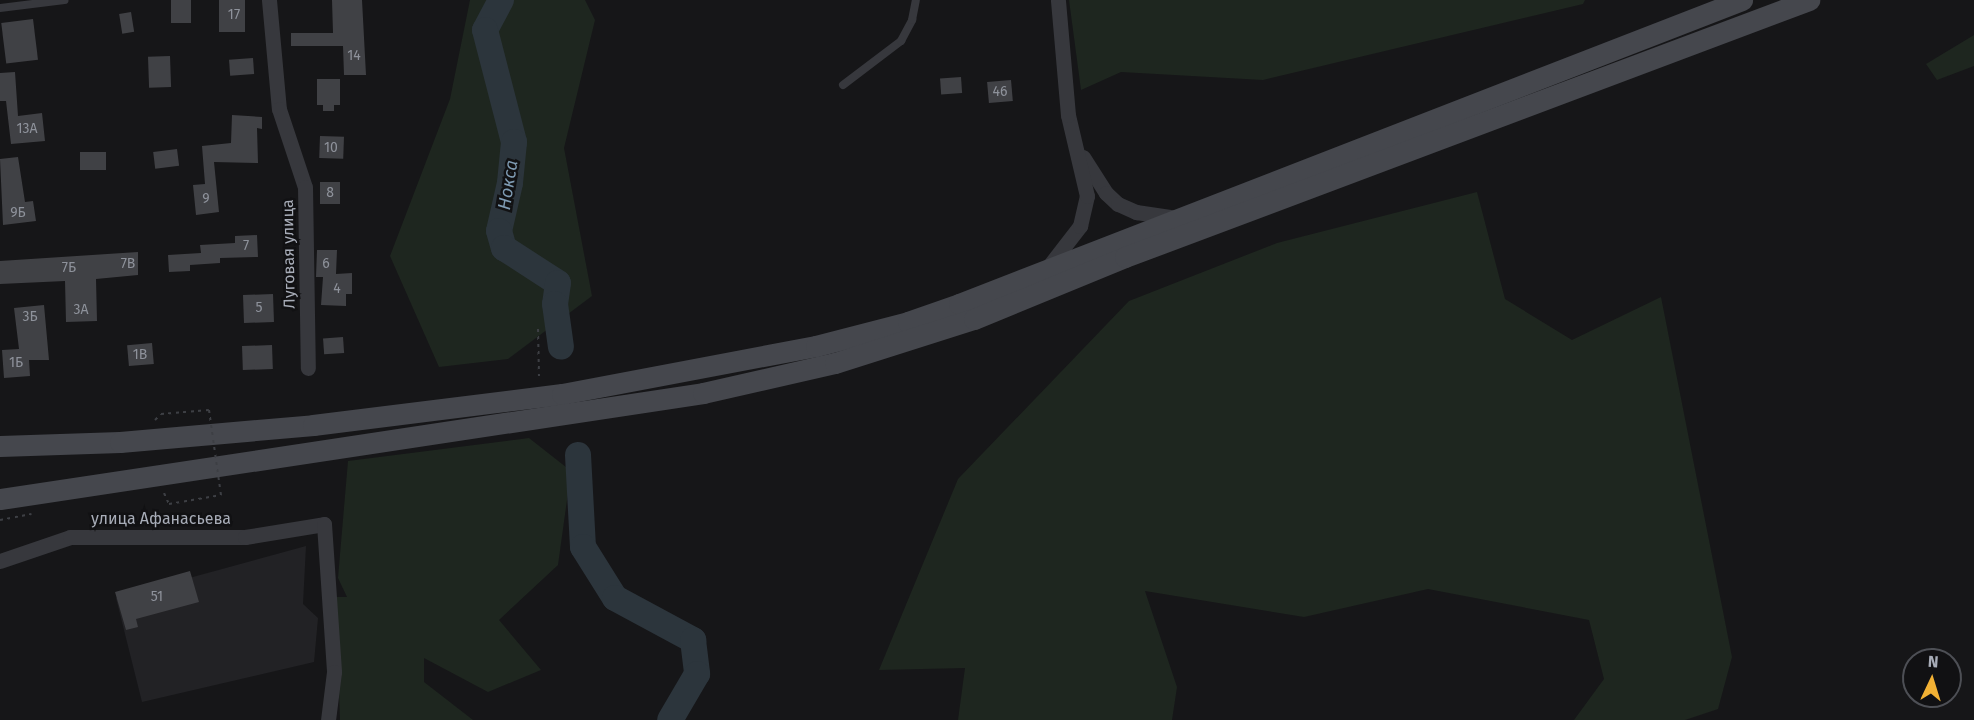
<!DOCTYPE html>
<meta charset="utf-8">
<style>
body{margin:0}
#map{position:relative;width:1974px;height:720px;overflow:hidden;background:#161618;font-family:"Fira Sans",sans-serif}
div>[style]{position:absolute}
.built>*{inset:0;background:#222225}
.green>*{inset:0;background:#1e261f}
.river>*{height:26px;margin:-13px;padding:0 13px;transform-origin:13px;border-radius:13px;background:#2c353c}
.building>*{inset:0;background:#404145;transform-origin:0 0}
.path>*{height:2px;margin-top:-1px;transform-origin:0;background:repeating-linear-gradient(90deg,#3d3f44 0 3px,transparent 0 7.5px)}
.lane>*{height:8px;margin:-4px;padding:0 4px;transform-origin:4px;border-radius:4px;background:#37383d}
.street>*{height:15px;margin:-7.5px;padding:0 7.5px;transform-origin:7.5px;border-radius:7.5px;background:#37383d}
.secondary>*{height:21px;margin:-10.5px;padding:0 10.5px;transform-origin:10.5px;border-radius:10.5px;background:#45474d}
.path-bridge>*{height:2px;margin-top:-1px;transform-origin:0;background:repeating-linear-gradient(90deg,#3d3f44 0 3px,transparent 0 7.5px)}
span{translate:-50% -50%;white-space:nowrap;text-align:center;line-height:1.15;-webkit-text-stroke:5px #111113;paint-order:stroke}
.number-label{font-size:14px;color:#8e929b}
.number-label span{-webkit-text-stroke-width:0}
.street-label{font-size:16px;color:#a8adb8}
.water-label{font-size:18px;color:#7f9bb3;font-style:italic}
.north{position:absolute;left:1902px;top:648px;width:60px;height:60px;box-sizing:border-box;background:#111113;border:2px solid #4d4f55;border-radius:50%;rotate:4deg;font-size:16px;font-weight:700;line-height:24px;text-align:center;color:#a8adb8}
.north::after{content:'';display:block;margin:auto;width:21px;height:27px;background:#f2b134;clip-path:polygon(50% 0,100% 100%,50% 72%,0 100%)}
</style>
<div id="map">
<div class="built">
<div style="clip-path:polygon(306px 546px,303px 604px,318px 618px,314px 662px,142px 702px,116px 598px)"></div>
</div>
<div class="green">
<div style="clip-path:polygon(470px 0,585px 0,595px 20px,564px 148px,592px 296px,508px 359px,439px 367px,390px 256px,450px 99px)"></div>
<div style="clip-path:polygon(1069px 0,1585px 0,1583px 4px,1263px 80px,1121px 72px,1081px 90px)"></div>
<div style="clip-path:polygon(1974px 35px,1974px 66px,1937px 80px,1926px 64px)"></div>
<div style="clip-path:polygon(1477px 192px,1505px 299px,1572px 340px,1661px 297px,1732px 657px,1718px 709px,1685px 720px,1574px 720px,1604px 679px,1589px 620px,1428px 589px,1304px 617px,1145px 591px,1177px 687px,1172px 720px,958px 720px,965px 668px,879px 670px,958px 479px,1129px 301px,1277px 243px)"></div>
<div style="clip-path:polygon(529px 438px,571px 471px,558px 565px,499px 620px,541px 670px,488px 692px,424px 658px,424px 682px,473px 720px,340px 720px,336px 597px,347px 597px,338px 578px,348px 461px)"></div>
</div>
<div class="river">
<div style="left:501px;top:0;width:34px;rotate:118deg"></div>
<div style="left:485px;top:30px;width:116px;rotate:75.5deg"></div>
<div style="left:514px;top:142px;width:41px;rotate:95.6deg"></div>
<div style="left:510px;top:183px;width:49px;rotate:102.9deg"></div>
<div style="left:499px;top:231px;width:18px;rotate:74deg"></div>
<div style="left:504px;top:248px;width:64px;rotate:32.9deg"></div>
<div style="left:558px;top:283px;width:21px;rotate:98deg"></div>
<div style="left:555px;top:304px;width:43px;rotate:82.1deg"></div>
<div style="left:578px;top:455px;width:92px;rotate:86.9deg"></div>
<div style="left:583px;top:547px;width:60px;rotate:57.9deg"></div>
<div style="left:615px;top:598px;width:89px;rotate:28.3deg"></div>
<div style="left:693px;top:640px;width:34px;rotate:83deg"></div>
<div style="left:697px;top:674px;width:53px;rotate:120.4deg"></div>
</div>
<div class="building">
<div style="left:171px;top:0;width:20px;height:23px"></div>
<div style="left:219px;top:0;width:26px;height:32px"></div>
<div style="clip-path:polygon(332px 0,362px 0,366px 75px,344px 75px,343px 46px,291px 46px,291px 33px,333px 33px)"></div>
<div style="left:131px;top:12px;width:20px;height:12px;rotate:81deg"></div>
<div style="left:33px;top:19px;width:41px;height:32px;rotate:83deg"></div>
<div style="left:170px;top:56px;width:31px;height:22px;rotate:88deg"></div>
<div style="left:253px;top:58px;width:16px;height:24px;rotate:86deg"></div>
<div style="clip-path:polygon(15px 72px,18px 116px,42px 113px,45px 141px,11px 144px,6px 101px,0 101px,0 73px)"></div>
<div style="left:961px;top:77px;width:16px;height:21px;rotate:86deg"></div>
<div style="clip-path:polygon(317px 79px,340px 79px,340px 105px,334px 105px,334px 111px,323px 111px,323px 105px,317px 105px)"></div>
<div style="left:1011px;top:80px;width:21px;height:24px;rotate:85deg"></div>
<div style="clip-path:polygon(232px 115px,262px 117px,262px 129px,257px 128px,258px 163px,214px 162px,219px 212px,196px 215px,193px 185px,205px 184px,202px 146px,231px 143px)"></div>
<div style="left:320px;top:136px;width:24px;height:22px;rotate:2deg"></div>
<div style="left:177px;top:149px;width:17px;height:24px;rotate:83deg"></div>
<div style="left:80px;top:152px;width:26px;height:18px"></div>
<div style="clip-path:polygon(18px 157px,25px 202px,33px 201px,36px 221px,3px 225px,0 159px)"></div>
<div style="left:340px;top:182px;width:22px;height:20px;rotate:90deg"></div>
<div style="clip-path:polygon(257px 235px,258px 257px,220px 258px,220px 263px,190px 265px,190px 271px,169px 272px,168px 255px,201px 253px,200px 245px,235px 243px,235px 236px)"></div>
<div style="clip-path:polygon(317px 250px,337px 250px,336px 274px,352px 273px,352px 294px,346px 294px,346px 306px,321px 305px,323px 277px,316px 277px)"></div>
<div style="clip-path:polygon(138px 252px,138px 275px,96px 279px,97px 321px,66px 322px,65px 281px,0 284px,0 261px)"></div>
<div style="left:273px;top:294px;width:28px;height:30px;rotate:88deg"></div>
<div style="clip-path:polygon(44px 305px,49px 360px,29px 360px,30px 376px,4px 378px,2px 350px,19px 349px,14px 308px)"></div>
<div style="left:343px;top:337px;width:16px;height:20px;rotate:86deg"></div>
<div style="left:152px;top:343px;width:21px;height:25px;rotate:85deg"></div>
<div style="left:272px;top:345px;width:24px;height:30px;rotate:88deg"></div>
<div style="clip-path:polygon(190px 571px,199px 602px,136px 619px,138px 627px,126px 630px,115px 592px)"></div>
</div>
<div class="path">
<div style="left:538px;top:329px;width:47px;rotate:88.8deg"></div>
<div style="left:155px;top:420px;width:8px;rotate:-45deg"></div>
<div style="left:161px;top:414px;width:48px;rotate:-4.8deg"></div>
<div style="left:164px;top:493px;width:12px;rotate:66deg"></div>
<div style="left:169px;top:504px;width:53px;rotate:-9.8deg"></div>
<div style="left:0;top:520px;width:32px;rotate:-11deg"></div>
</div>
<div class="lane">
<div style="left:0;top:8px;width:65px;rotate:-7deg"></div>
<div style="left:843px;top:85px;width:73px;rotate:-37.2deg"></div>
<div style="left:901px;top:41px;width:24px;rotate:-62deg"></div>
<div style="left:912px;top:20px;width:20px;rotate:-79deg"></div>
</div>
<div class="street">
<div style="left:269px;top:0;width:109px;rotate:84.8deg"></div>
<div style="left:279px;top:109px;width:82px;rotate:71.6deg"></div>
<div style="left:305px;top:187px;width:181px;rotate:89.1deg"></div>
<div style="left:1083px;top:157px;width:43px;rotate:57.4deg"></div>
<div style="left:1106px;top:193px;width:16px;rotate:43deg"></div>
<div style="left:1118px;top:204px;width:20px;rotate:24deg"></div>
<div style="left:1136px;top:212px;width:41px;rotate:8.3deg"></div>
<div style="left:1049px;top:266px;width:51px;rotate:-52.2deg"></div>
<div style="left:1080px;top:226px;width:31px;rotate:-77deg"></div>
<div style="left:1087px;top:196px;width:83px;rotate:-103.2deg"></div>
<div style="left:1068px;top:115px;width:115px;rotate:-95deg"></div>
<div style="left:0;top:561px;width:74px;rotate:-18.9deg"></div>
<div style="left:70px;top:537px;width:175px"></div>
<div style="left:245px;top:537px;width:80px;rotate:-9.3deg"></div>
<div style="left:324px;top:524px;width:148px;rotate:86.1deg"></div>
<div style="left:334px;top:672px;width:48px;rotate:97.1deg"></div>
</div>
<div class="secondary">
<div style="left:0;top:446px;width:120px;rotate:-1.9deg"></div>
<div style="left:120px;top:442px;width:194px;rotate:-5deg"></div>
<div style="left:313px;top:425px;width:251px;rotate:-7.1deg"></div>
<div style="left:562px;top:394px;width:258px;rotate:-10.7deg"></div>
<div style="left:816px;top:346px;width:95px;rotate:-14.6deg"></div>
<div style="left:908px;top:322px;width:54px;rotate:-19.4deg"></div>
<div style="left:959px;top:304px;width:840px;rotate:-21.22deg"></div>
<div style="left:0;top:499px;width:711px;rotate:-8.57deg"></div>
<div style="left:703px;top:393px;width:135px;rotate:-12.8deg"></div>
<div style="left:835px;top:363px;width:146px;rotate:-17.6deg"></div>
<div style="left:974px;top:319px;width:163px;rotate:-22.3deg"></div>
<div style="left:1125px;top:257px;width:731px;rotate:-20.59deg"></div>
</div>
<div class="path-bridge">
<div style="left:209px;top:410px;width:86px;rotate:82deg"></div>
</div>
<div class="number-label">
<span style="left:234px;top:15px">17</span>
<span style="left:354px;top:56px">14</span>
<span style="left:1000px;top:92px">46</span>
<span style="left:27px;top:129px">13А</span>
<span style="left:331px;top:148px">10</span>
<span style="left:330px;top:193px">8</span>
<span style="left:206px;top:199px">9</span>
<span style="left:18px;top:213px">9Б</span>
<span style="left:246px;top:246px">7</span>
<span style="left:128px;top:264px">7В</span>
<span style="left:326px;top:264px">6</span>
<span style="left:69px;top:268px">7Б</span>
<span style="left:337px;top:289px">4</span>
<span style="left:259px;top:308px">5</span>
<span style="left:81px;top:310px">3А</span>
<span style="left:30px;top:317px">3Б</span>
<span style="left:140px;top:355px">1В</span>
<span style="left:16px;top:363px">1Б</span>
<span style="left:157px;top:597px">51</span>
</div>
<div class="street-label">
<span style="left:289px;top:254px;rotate:-91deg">Луговая улица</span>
<span style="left:161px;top:519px">улица Афанасьева</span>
</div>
<div class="water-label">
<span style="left:508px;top:185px;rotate:-81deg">Нокса</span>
</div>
<div class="north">N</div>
</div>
